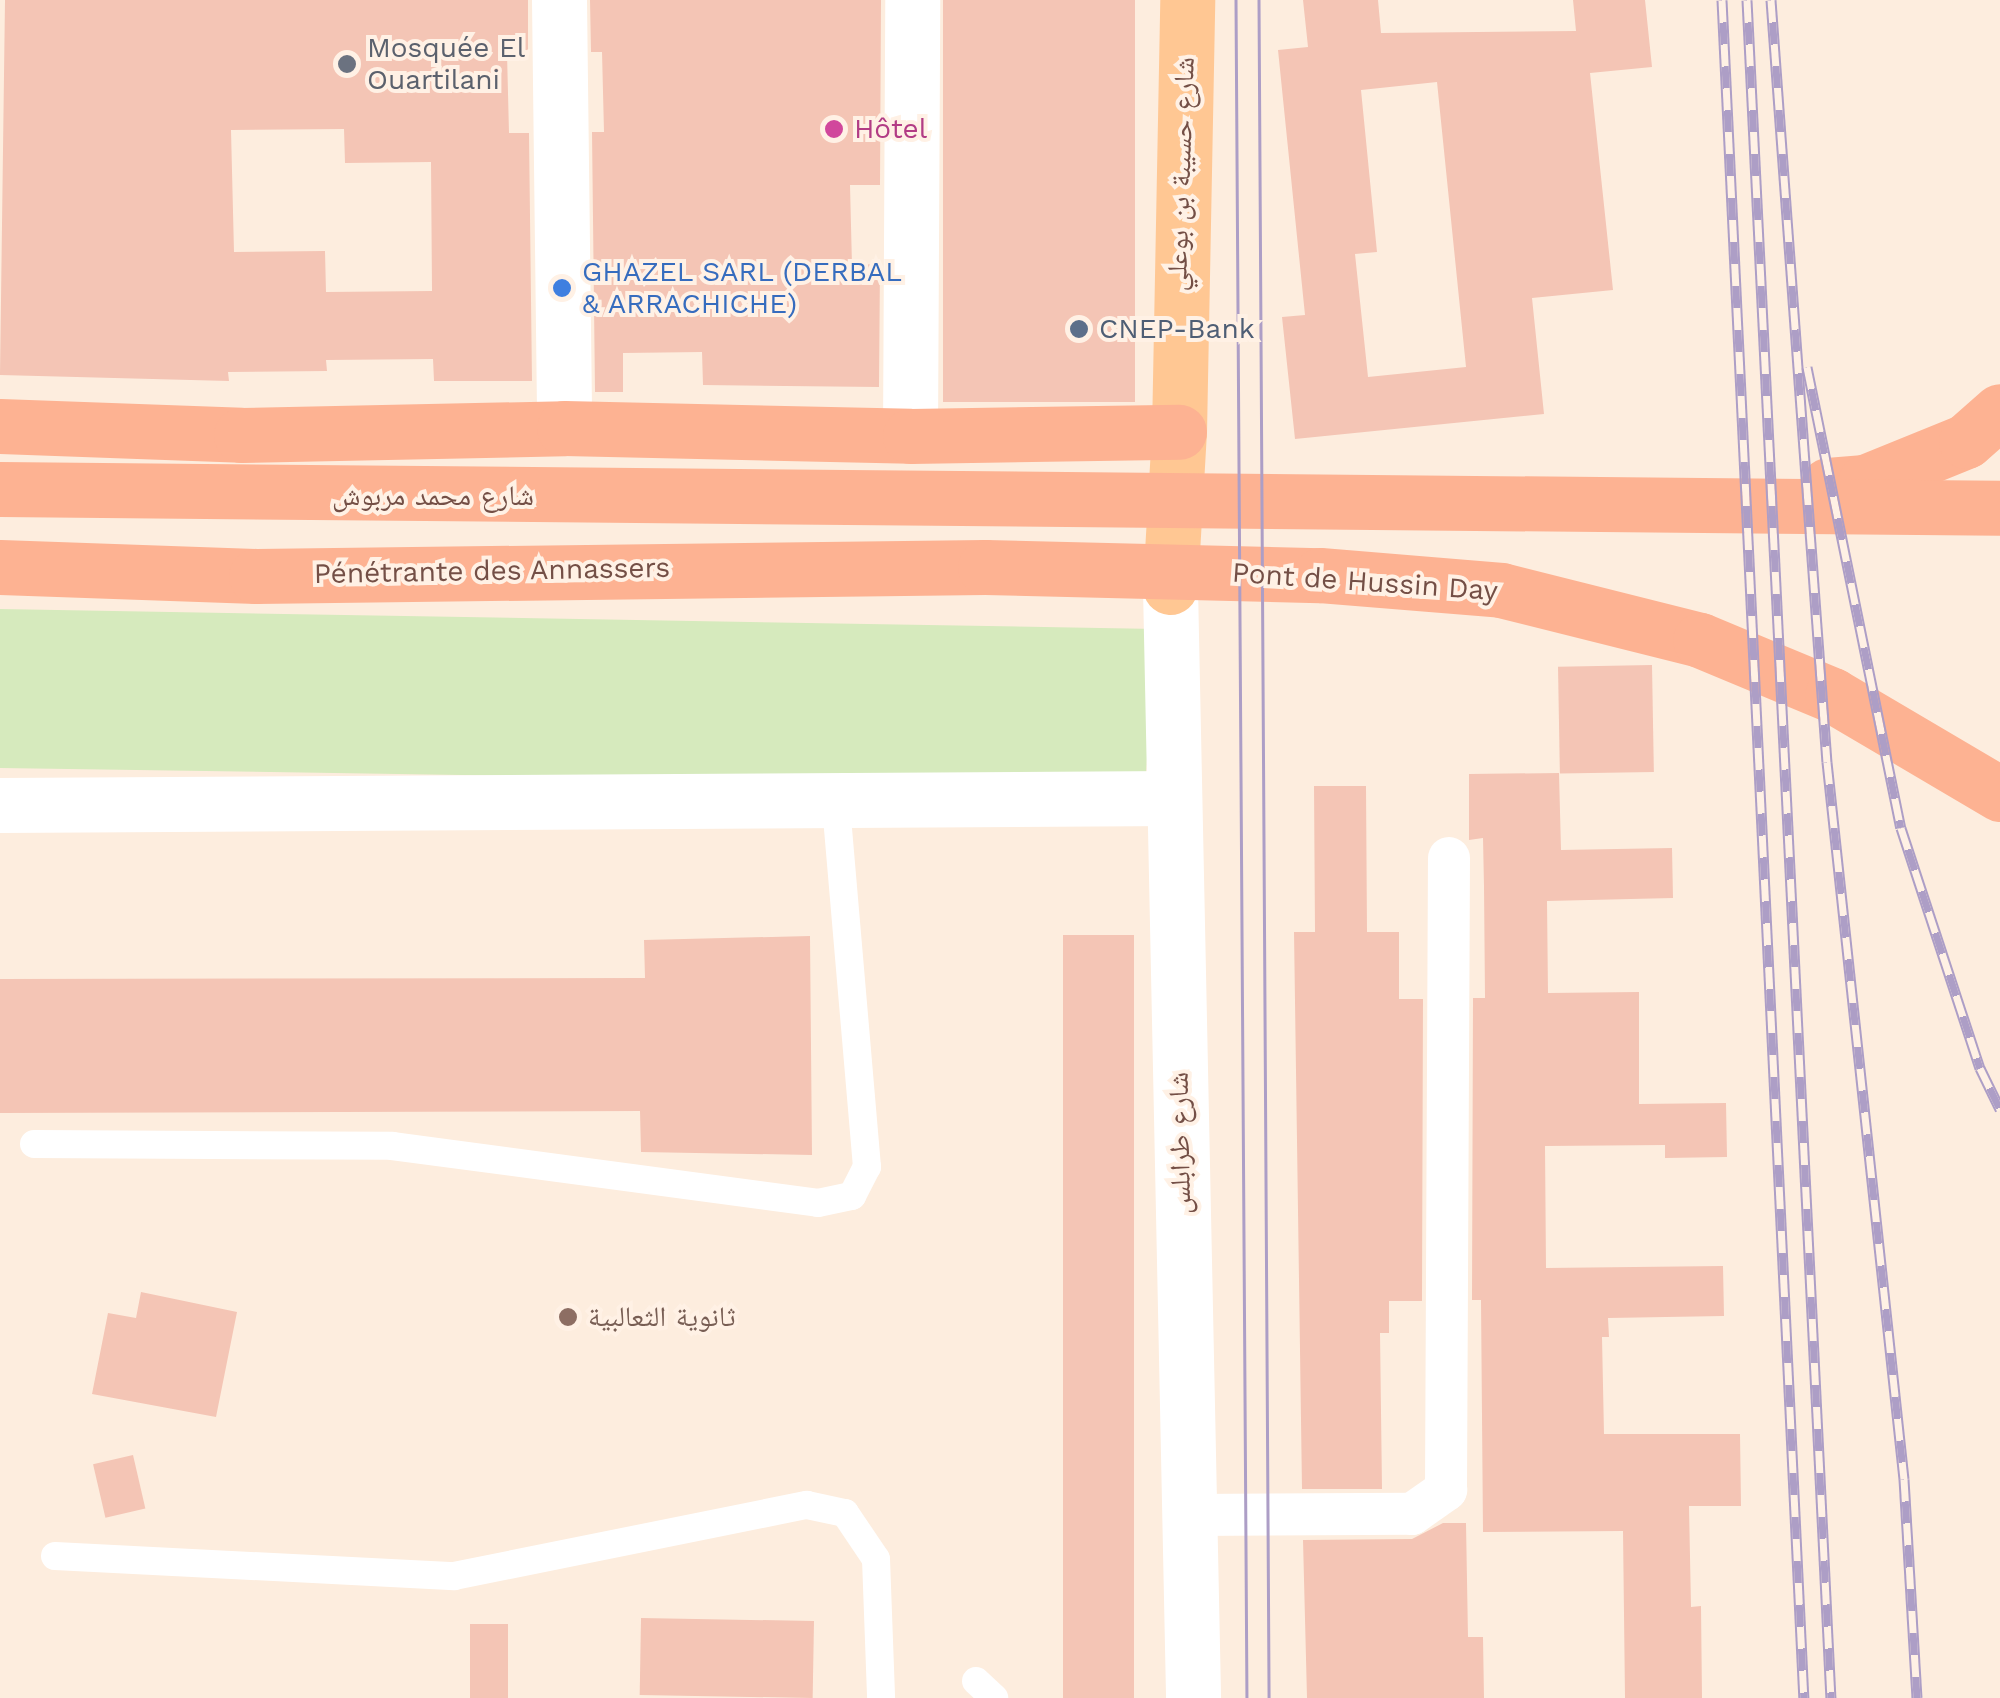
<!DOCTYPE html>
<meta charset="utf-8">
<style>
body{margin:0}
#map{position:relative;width:2000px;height:1698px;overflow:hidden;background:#fdedde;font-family:"Work Sans","Noto Naskh Arabic",sans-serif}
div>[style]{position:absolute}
.green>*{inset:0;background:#d6eabd}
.building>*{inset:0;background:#f4c5b5;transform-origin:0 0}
.service>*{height:28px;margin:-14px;padding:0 14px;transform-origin:14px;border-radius:14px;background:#fff}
.pedestrian>*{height:42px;margin:-21px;padding:0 21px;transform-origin:21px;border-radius:21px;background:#fff}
.minor>*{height:55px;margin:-27.5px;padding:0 27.5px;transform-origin:27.5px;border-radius:27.5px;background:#fff}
.tertiary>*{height:55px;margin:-27.5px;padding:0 27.5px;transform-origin:27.5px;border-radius:27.5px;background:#fff}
.secondary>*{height:55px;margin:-27.5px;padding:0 27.5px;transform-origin:27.5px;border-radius:27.5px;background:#fff}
.primary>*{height:55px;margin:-27.5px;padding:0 27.5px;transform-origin:27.5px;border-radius:27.5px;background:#ffc793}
.trunk>*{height:55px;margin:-27.5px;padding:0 27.5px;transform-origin:27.5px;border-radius:27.5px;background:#fdb292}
.tram>*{height:2.5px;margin:-1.25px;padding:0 1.25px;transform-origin:1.25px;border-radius:1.25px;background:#ad9ec6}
.rail>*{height:11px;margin-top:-5.5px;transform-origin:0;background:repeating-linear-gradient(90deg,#fff1e5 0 22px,#ad9ec6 0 44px);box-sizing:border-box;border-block:2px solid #ad9ec6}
.dots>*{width:28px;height:28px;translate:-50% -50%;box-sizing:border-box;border:5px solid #fff1e5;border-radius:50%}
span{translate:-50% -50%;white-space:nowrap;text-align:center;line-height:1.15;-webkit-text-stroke:8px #fff1e5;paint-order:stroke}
.worship-label{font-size:28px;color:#5b616d}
.left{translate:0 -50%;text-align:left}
.hotel-label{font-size:28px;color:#b23c85}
.street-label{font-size:28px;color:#744f46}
.shop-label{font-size:28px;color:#366cbe}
.service-label{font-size:28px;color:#4e5e75}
.education-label{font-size:28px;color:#785e54}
</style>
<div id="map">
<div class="green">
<div style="clip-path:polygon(0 609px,1157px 629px,1146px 772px,862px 781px,0 768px)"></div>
</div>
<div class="building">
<div style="clip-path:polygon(evenodd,5px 0,528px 0,528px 53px,507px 53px,509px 133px,529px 133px,532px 381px,434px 381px,433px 359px,326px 360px,327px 371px,228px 372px,229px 381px,0 375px,5px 0,344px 129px,345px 163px,431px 162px,432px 291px,326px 292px,325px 251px,234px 252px,231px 130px,344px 129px)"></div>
<div style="clip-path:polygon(590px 0,881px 0,880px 185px,850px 185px,852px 265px,880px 264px,879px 387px,703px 385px,702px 352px,623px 353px,623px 392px,595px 392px,592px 132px,604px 132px,602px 52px,591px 52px)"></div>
<div style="left:943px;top:0;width:192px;height:402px"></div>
<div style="clip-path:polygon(evenodd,1303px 0,1378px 0,1381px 33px,1576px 31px,1573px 0,1645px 0,1652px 67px,1590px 73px,1613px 290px,1532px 298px,1544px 414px,1295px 439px,1282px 317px,1305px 315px,1278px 50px,1308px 47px,1303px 0,1437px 82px,1466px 367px,1368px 377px,1355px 254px,1377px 252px,1361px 90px,1437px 82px)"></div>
<div style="left:1652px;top:665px;width:107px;height:94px;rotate:89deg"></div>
<div style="clip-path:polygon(1559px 773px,1561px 850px,1672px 848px,1673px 898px,1547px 901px,1548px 993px,1639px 992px,1639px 1104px,1726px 1103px,1727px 1157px,1665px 1158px,1665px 1145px,1545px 1146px,1546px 1268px,1723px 1266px,1724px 1316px,1608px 1318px,1609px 1337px,1602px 1337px,1604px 1434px,1740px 1434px,1741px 1506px,1689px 1506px,1691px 1607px,1701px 1606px,1702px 1698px,1625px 1698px,1623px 1531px,1483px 1532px,1481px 1300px,1472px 1300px,1473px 998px,1485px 998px,1484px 887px,1483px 838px,1469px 840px,1469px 774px)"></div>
<div style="clip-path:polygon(1314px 786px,1366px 786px,1367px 932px,1399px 932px,1399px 999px,1423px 999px,1422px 1301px,1389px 1301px,1389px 1333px,1380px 1333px,1382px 1489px,1302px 1489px,1294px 932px,1315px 932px)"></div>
<div style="left:1134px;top:935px;width:763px;height:71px;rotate:90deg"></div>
<div style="clip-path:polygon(810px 936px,812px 1155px,641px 1152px,640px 1111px,0 1113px,0 979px,645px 978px,644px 940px)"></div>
<div style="clip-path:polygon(141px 1292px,237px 1312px,216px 1417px,92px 1394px,108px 1313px,136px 1318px)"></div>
<div style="left:133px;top:1455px;width:55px;height:41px;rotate:77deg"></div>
<div style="clip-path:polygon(1443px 1523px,1466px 1523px,1468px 1637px,1483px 1637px,1484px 1698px,1307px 1698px,1303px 1540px,1412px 1539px)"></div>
<div style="left:814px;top:1621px;width:77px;height:173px;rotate:91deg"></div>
<div style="left:470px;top:1624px;width:38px;height:74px"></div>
</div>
<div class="service">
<div style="left:34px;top:1144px;width:358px;rotate:0.3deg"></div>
<div style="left:392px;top:1146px;width:430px;rotate:7.6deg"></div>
<div style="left:818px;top:1203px;width:35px;rotate:-12deg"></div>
<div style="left:852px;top:1196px;width:33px;rotate:-63deg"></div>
<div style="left:867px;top:1167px;width:371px;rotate:-94.9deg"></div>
<div style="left:55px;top:1556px;width:400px;rotate:2.9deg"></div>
<div style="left:454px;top:1576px;width:360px;rotate:-11.4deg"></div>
<div style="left:807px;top:1505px;width:39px;rotate:12deg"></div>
<div style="left:845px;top:1513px;width:55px;rotate:56deg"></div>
<div style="left:876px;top:1559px;width:139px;rotate:87.9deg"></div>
<div style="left:976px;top:1681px;width:25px;rotate:43deg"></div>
</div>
<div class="pedestrian">
<div style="left:1190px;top:1515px;width:222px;rotate:-0.3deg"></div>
<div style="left:1412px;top:1514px;width:42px;rotate:-35.2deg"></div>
<div style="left:1446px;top:1490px;width:632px;rotate:-89.73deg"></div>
</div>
<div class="minor">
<div style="left:559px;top:0;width:428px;rotate:89.3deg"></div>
<div style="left:910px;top:436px;width:436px;rotate:-89.7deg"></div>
</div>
<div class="tertiary">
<div style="left:0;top:805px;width:1174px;rotate:-0.34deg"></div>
</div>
<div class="secondary">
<div style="left:1170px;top:587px;width:1111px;rotate:88.81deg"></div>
</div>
<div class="primary">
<div style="left:1170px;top:587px;width:155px;rotate:-86.7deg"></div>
<div style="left:1179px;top:432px;width:432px;rotate:-88.9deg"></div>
</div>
<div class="trunk">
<div style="left:0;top:426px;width:241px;rotate:2.1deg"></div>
<div style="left:241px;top:435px;width:323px;rotate:-1.2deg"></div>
<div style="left:564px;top:428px;width:346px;rotate:1.3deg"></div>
<div style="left:910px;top:436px;width:269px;rotate:-0.9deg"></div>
<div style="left:1828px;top:485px;width:37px;rotate:-5deg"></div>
<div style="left:1865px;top:482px;width:109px;rotate:-22.1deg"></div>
<div style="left:1966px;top:441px;width:45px;rotate:-41.4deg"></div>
<div style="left:0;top:489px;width:2000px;rotate:0.54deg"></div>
<div style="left:0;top:567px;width:256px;rotate:2deg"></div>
<div style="left:256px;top:576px;width:729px;rotate:-0.71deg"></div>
<div style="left:985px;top:567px;width:335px;rotate:1.4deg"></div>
<div style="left:1320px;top:575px;width:182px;rotate:4.7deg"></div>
<div style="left:1501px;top:590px;width:205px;rotate:14.1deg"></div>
<div style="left:1700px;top:640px;width:143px;rotate:22.6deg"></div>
<div style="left:1832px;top:695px;width:195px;rotate:30.5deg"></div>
</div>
<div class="tram">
<div style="left:1236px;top:0;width:1698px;rotate:89.63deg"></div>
<div style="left:1259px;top:0;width:1698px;rotate:89.66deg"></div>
</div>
<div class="rail">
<div style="left:1722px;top:0;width:1700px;rotate:87.24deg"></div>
<div style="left:1747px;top:0;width:1700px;rotate:87.17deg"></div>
<div style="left:1771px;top:0;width:764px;rotate:85.8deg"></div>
<div style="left:1827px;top:762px;width:721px;rotate:83.87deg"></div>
<div style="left:1904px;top:1479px;width:219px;rotate:86.6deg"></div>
<div style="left:1807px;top:367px;width:470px;rotate:78.5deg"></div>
<div style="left:1901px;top:828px;width:253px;rotate:71.8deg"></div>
<div style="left:1980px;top:1068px;width:46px;rotate:64deg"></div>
</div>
<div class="dots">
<div style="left:347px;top:64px;background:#6b7280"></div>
<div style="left:834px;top:129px;background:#d1479c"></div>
<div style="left:562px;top:288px;background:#3f7fe0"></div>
<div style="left:1079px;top:329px;background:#5c6f8a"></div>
<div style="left:568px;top:1317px;background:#8d6e63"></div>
</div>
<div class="worship-label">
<span class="left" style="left:367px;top:64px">Mosquée El<br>Ouartilani</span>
</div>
<div class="hotel-label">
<span class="left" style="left:854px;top:129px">Hôtel</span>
</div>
<div class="street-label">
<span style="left:1181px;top:174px;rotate:-88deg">شارع حسيبة بن بوعلي</span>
<span style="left:433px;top:496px">شارع محمد مربوش</span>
<span style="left:492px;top:571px;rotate:-1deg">Pénétrante des Annassers</span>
<span style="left:1365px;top:582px;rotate:4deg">Pont de Hussin Day</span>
<span style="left:1180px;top:1143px;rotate:-91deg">شارع طرابلس</span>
</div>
<div class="shop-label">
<span class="left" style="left:582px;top:288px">GHAZEL SARL (DERBAL<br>&amp; ARRACHICHE)</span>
</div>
<div class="service-label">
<span class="left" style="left:1099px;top:329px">CNEP-Bank</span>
</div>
<div class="education-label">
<span class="left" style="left:588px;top:1317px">ثانوية الثعالبية</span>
</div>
</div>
